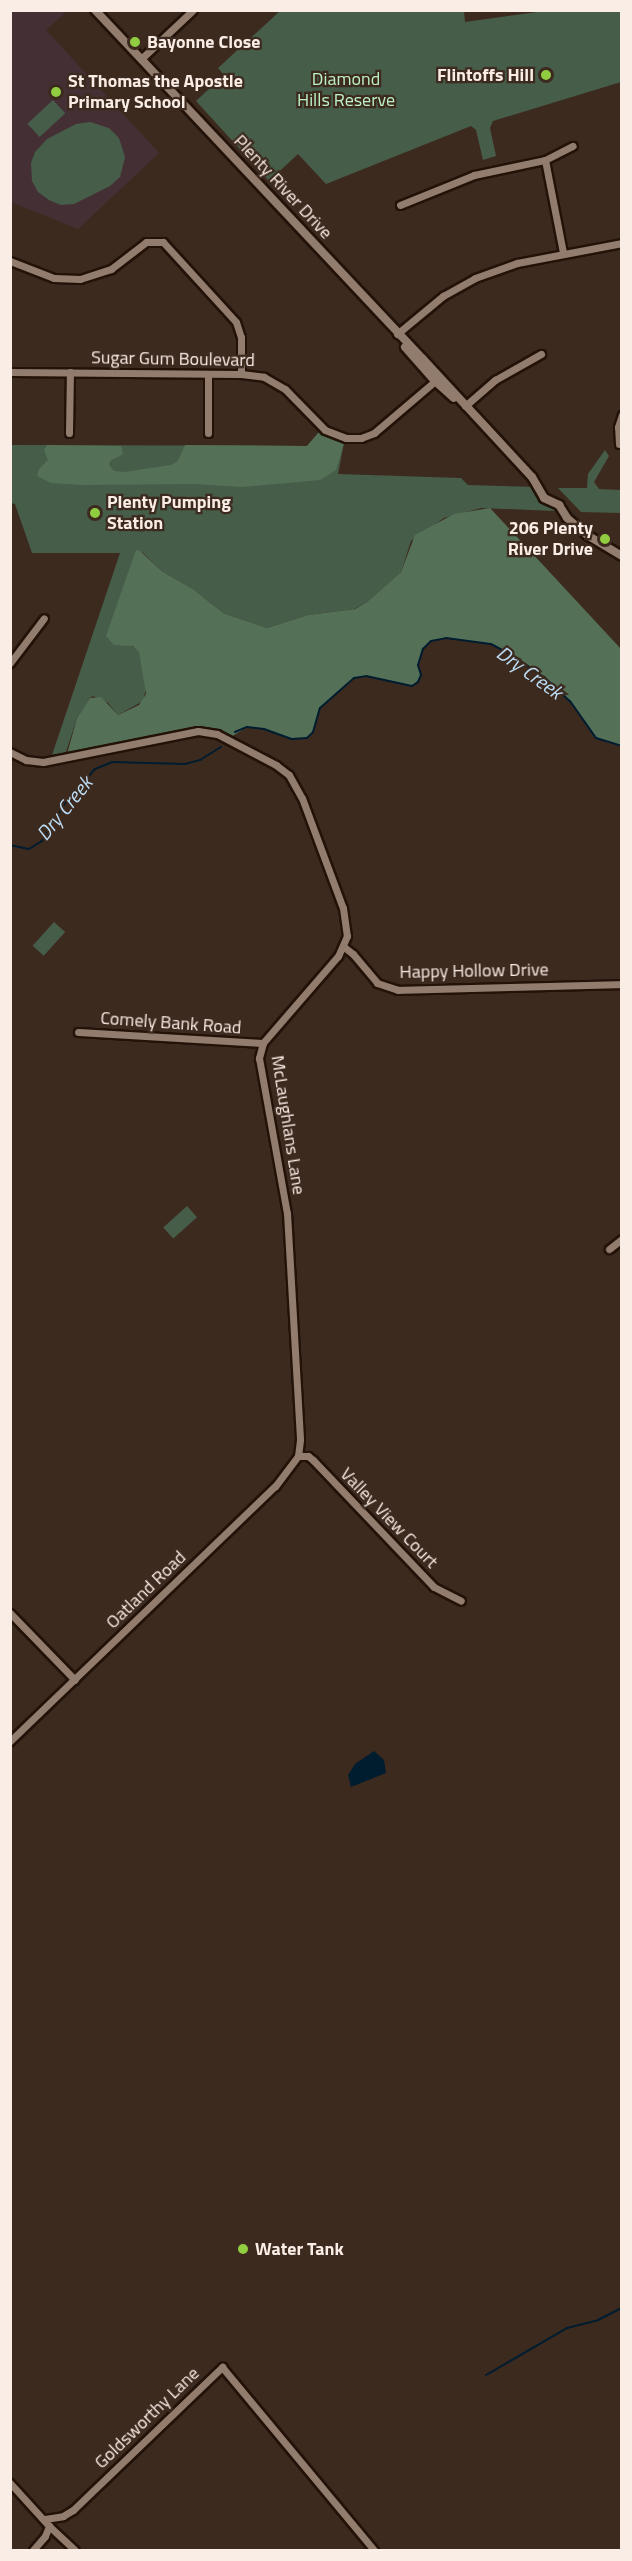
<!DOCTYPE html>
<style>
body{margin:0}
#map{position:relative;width:632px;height:2561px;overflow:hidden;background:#3d2a1f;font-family:"Titillium Web",sans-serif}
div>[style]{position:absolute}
.education>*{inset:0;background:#443034}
.green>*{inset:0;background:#465d4a;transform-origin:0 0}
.forest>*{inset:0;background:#547158}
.water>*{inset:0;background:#001c2f}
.stream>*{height:2px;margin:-1px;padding:0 1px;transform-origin:1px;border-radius:1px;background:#001c2f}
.roads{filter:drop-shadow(2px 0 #231208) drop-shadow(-2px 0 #231208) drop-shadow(0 2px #231208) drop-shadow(0 -2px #231208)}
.minor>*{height:7px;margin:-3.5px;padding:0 3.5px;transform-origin:3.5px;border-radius:3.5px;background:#927c6e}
.tertiary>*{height:8px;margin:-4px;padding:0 4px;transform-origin:4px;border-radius:4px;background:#927c6e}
.dots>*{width:16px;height:16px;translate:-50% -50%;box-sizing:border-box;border:3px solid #3d2a1f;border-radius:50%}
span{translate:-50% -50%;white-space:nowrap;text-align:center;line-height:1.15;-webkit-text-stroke:4.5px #3d2a1f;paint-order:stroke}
.poi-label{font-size:18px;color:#faede6;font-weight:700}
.left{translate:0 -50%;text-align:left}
.right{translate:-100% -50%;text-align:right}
.park-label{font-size:18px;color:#bcf1c4}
.street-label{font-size:18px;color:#faede6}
.water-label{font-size:20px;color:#bcddf6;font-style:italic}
.frame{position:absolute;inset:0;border:12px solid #faede6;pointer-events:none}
</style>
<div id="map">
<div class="education">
<div style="clip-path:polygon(10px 11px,67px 11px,46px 30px,159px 153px,78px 229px,11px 202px)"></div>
</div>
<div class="green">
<div style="clip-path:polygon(280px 11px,464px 11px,465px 22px,545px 11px,621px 11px,621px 82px,493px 121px,490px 128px,496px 156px,483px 160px,476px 130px,471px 126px,326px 184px,298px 154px,269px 181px,196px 101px,224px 75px,218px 68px)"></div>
<div style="left:53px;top:100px;width:18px;height:35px;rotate:47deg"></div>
<div style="clip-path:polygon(90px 122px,109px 128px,119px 138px,125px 157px,120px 177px,110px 186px,74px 204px,61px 205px,49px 200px,38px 192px,32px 181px,31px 163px,35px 152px,47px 139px,76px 124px)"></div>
<div style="clip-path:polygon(320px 431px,344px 443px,338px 474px,461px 478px,468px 485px,536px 487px,556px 508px,555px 511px,481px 508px,444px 518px,411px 541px,401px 572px,367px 602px,354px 609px,308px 615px,267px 628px,223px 613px,193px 589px,163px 572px,142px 552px,129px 645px,137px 648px,141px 656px,146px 689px,143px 701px,118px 715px,108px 703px,93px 696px,90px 698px,77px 718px,65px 755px,51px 758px,120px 553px,32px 553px,15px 504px,11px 503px,10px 445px,307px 446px)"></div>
<div style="clip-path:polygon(605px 450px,609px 456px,594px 482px,599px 489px,621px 490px,621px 513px,581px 512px,558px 488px,587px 488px,588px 474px)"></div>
<div style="left:54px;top:922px;width:15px;height:32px;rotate:42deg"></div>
<div style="left:187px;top:1206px;width:15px;height:32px;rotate:48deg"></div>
</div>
<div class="forest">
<div style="clip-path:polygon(320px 431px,344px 443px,336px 470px,320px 480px,242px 487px,196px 484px,83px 485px,51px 483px,37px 476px,39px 469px,48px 460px,44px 450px,47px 445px,121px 446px,123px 454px,110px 461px,109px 465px,114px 471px,124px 472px,171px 465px,178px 461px,185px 445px,307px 446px)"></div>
<div style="clip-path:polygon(490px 508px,621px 649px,621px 746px,596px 738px,570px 701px,545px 678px,512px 655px,491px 644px,446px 638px,431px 641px,423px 649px,418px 664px,421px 675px,418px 682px,412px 686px,366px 676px,354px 678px,320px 708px,313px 732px,307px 738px,292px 739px,264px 729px,247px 727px,231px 737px,215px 730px,197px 728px,67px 754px,77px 718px,90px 698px,101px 697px,118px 715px,139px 705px,146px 694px,139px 652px,133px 646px,114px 645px,106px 636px,136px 550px,140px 551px,163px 572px,193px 589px,223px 613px,267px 628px,308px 615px,355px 609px,367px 602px,401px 572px,415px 535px,454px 514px)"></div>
</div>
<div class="water">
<div style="clip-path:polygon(374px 1751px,384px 1760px,386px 1773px,351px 1787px,348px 1775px,355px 1764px)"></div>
</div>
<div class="stream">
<div style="left:235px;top:732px;width:13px;rotate:-23deg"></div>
<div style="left:247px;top:727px;width:17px;rotate:7deg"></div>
<div style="left:264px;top:729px;width:30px;rotate:20deg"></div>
<div style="left:292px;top:739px;width:15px;rotate:-4deg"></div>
<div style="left:307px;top:738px;width:8px;rotate:-45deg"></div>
<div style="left:313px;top:732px;width:25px;rotate:-74deg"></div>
<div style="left:320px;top:708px;width:45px;rotate:-41.4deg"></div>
<div style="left:354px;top:678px;width:12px;rotate:-9deg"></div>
<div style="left:366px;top:676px;width:47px;rotate:12.3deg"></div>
<div style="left:412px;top:686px;width:7px;rotate:-34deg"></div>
<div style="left:418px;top:682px;width:8px;rotate:-67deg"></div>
<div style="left:421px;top:675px;width:10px;rotate:-107deg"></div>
<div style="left:418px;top:665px;width:17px;rotate:-73deg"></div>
<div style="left:423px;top:649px;width:11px;rotate:-45deg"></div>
<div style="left:431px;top:641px;width:15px;rotate:-11deg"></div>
<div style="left:446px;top:638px;width:45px;rotate:7.6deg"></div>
<div style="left:491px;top:644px;width:24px;rotate:28deg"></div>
<div style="left:512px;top:655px;width:40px;rotate:34.9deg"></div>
<div style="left:545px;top:678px;width:34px;rotate:43deg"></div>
<div style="left:570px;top:701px;width:45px;rotate:54.9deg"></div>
<div style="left:596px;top:738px;width:27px;rotate:17deg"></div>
<div style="left:10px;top:845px;width:19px;rotate:12deg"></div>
<div style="left:29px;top:849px;width:15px;rotate:-32deg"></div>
<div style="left:42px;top:841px;width:44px;rotate:-58.8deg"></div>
<div style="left:65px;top:803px;width:45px;rotate:-48.6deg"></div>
<div style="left:95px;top:769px;width:18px;rotate:-22deg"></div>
<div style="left:112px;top:762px;width:73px;rotate:1.6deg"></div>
<div style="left:185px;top:764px;width:16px;rotate:-15deg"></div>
<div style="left:200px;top:760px;width:25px;rotate:-32deg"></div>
<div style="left:486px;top:2375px;width:94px;rotate:-30.1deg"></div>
<div style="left:567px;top:2328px;width:32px;rotate:-14deg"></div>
<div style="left:598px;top:2320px;width:27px;rotate:-27deg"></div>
</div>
<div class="roads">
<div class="minor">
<div style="left:141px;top:59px;width:71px;rotate:-43.3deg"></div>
<div style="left:545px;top:160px;width:95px;rotate:79deg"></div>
<div style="left:400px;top:205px;width:80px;rotate:-22.1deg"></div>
<div style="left:474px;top:175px;width:73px;rotate:-11.9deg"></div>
<div style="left:545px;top:160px;width:31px;rotate:-27deg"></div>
<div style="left:10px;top:261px;width:47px;rotate:21.1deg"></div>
<div style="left:54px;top:278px;width:26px;rotate:2deg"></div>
<div style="left:80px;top:279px;width:33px;rotate:-18deg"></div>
<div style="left:111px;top:269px;width:44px;rotate:-37.6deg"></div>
<div style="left:146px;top:242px;width:17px"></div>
<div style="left:163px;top:242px;width:108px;rotate:47.6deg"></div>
<div style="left:236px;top:322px;width:16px;rotate:72deg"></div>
<div style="left:241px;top:337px;width:37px;rotate:90deg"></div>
<div style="left:397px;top:334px;width:60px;rotate:-39.6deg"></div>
<div style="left:443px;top:296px;width:37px;rotate:-29deg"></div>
<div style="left:475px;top:278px;width:45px;rotate:-19.7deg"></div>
<div style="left:517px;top:263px;width:107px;rotate:-10.8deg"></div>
<div style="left:10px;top:372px;width:231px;rotate:0.5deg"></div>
<div style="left:241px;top:374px;width:23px;rotate:7deg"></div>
<div style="left:264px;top:377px;width:24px;rotate:30deg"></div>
<div style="left:285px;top:389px;width:57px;rotate:45.7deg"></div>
<div style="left:325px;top:430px;width:22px;rotate:21deg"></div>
<div style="left:346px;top:438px;width:15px"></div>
<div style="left:361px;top:438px;width:14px;rotate:-21deg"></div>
<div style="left:374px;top:433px;width:80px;rotate:-40.4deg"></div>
<div style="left:208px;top:374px;width:59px;rotate:90deg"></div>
<div style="left:465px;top:406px;width:40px;rotate:-41deg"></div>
<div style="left:495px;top:380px;width:53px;rotate:-29.5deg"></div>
<div style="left:69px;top:433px;width:61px;rotate:-89.1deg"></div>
<div style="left:619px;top:444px;width:17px;rotate:-93deg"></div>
<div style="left:618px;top:427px;width:13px;rotate:-72deg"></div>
<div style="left:10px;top:663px;width:56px;rotate:-52.9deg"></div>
<div style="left:10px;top:752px;width:18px;rotate:27deg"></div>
<div style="left:26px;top:760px;width:17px;rotate:7deg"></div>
<div style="left:43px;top:762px;width:158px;rotate:-11.3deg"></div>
<div style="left:198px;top:731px;width:19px;rotate:9deg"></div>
<div style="left:217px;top:734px;width:67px;rotate:27.7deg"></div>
<div style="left:276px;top:765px;width:16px;rotate:38deg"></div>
<div style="left:289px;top:775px;width:26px;rotate:61deg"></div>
<div style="left:302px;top:798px;width:117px;rotate:69.6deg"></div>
<div style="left:343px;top:908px;width:28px;rotate:82deg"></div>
<div style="left:347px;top:936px;width:22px;rotate:114deg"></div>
<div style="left:338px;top:956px;width:115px;rotate:130.8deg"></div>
<div style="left:263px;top:1043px;width:16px;rotate:105deg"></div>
<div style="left:259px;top:1058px;width:158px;rotate:79.8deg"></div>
<div style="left:287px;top:1213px;width:227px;rotate:86.7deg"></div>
<div style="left:300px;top:1440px;width:16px;rotate:97deg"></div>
<div style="left:298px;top:1456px;width:38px;rotate:127deg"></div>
<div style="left:275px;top:1486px;width:368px;rotate:136.1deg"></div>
<div style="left:344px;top:947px;width:11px;rotate:38deg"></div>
<div style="left:353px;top:954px;width:38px;rotate:50deg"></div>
<div style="left:377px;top:983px;width:22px;rotate:18deg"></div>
<div style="left:398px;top:990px;width:224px;rotate:-1.5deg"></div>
<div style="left:78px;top:1032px;width:185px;rotate:3.4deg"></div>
<div style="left:609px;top:1249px;width:16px;rotate:-38deg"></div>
<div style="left:298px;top:1456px;width:10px"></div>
<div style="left:308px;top:1456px;width:6px;rotate:39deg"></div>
<div style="left:313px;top:1460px;width:175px;rotate:46.4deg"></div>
<div style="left:434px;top:1587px;width:30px;rotate:27deg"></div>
<div style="left:10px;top:1613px;width:93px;rotate:45.9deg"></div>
<div style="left:10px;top:2483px;width:58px;rotate:47.8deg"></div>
<div style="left:49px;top:2526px;width:35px;rotate:43deg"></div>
<div style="left:45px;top:2519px;width:18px;rotate:-9deg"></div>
<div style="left:63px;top:2516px;width:12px;rotate:-31deg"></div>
<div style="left:73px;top:2510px;width:207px;rotate:-43.8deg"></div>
<div style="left:222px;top:2367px;width:238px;rotate:50.3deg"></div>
<div style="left:33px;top:2550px;width:18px;rotate:-49deg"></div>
<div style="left:45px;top:2536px;width:11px;rotate:-68deg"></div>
</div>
<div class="tertiary">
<div style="left:95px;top:10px;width:478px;rotate:46.8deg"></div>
<div style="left:422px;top:358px;width:162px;rotate:47.3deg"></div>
<div style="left:532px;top:477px;width:24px;rotate:60deg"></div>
<div style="left:544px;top:498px;width:17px;rotate:25deg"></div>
<div style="left:559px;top:505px;width:15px;rotate:58deg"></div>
<div style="left:567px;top:518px;width:26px;rotate:40deg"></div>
<div style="left:587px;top:535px;width:41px;rotate:31deg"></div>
<div style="left:405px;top:347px;width:45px;rotate:48.6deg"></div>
<div style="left:435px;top:381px;width:25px;rotate:42deg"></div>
</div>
</div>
<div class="dots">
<div style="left:135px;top:42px;background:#91cd40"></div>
<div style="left:546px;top:75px;background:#91cd40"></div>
<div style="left:56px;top:92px;background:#91cd40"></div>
<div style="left:95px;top:513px;background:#91cd40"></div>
<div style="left:605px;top:539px;background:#91cd40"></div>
<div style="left:243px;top:2249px;background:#91cd40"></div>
</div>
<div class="poi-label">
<span class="left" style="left:147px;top:42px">Bayonne Close</span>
<span class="right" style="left:534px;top:75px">Flintoffs Hill</span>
<span class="left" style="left:68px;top:92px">St Thomas the Apostle<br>Primary School</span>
<span class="left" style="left:107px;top:513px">Plenty Pumping<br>Station</span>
<span class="right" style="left:593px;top:539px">206 Plenty<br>River Drive</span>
<span class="left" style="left:255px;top:2249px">Water Tank</span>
</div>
<div class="park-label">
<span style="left:346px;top:90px">Diamond<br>Hills Reserve</span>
</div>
<div class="street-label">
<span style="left:283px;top:187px;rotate:47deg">Plenty River Drive</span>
<span style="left:173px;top:359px;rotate:1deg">Sugar Gum Boulevard</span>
<span style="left:474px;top:971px;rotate:-1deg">Happy Hollow Drive</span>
<span style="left:171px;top:1023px;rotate:4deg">Comely Bank Road</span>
<span style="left:288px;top:1125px;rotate:81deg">McLaughlans Lane</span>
<span style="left:389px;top:1518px;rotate:46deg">Valley View Court</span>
<span style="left:146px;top:1590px;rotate:-44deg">Oatland Road</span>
<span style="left:147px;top:2418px;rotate:-44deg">Goldsworthy Lane</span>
</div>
<div class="water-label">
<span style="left:530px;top:672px;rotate:36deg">Dry Creek</span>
<span style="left:64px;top:808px;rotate:-51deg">Dry Creek</span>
</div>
<div class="frame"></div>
</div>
